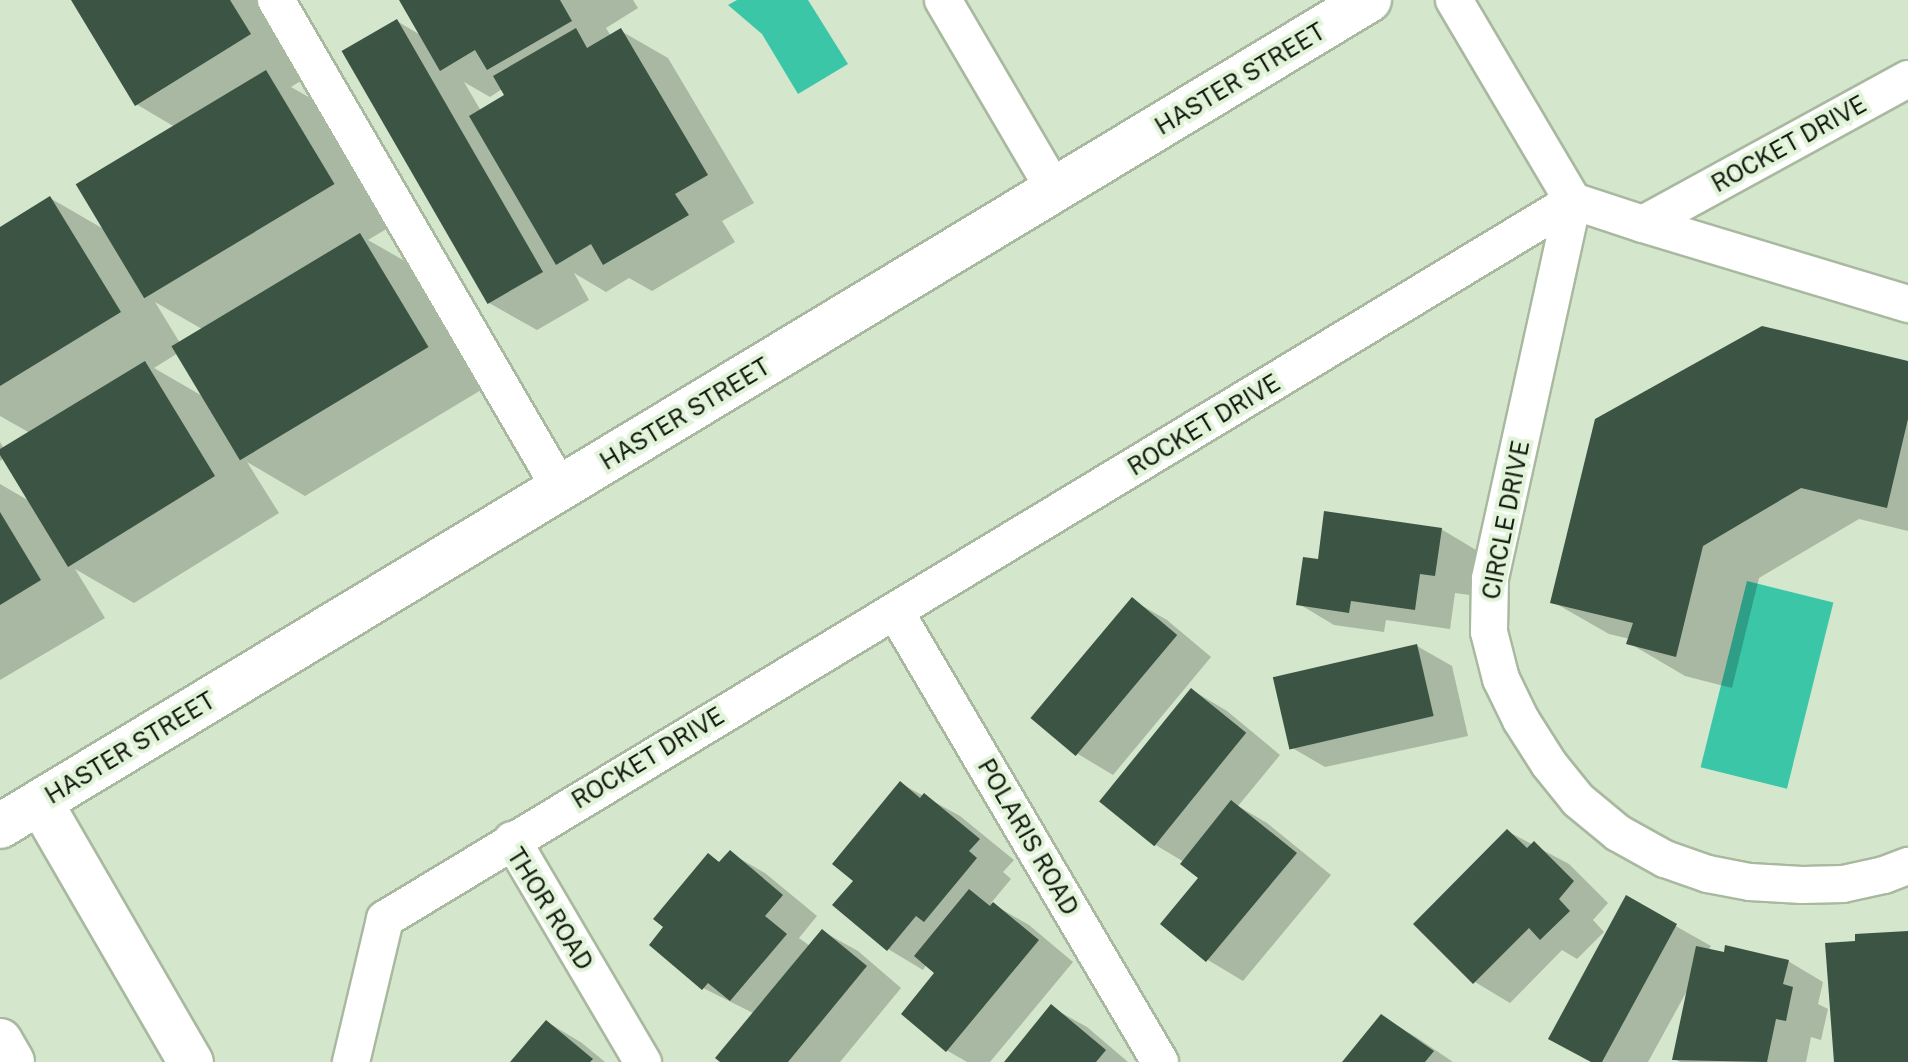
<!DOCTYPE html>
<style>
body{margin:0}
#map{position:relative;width:1908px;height:1062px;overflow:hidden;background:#d4e6cb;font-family:"Public Sans",sans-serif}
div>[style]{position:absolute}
.water>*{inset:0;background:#3bc6a8;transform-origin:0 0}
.shadow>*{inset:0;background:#0003}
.building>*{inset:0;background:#3b5443;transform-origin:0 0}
.roads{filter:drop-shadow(2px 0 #a8b99f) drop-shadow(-2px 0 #a8b99f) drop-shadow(0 2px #a8b99f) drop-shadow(0 -2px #a8b99f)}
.lane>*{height:36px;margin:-18px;padding:0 18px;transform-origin:18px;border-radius:18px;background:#fff}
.secondary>*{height:44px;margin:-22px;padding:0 22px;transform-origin:22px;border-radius:22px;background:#fff}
span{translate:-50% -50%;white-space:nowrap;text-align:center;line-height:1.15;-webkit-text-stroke:8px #e1f3d8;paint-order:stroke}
.street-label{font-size:24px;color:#151c12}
</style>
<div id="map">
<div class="water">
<div style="clip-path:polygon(737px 0,808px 0,848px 64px,798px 94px,762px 34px,728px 5px)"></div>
<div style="left:1747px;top:581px;width:89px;height:192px;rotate:14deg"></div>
</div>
<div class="shadow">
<div style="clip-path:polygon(evenodd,73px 0,271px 0,315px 72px,291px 87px,331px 110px,398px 222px,368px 240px,424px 272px,491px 384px,305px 496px,247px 462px,279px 513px,134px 603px,75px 569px,105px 618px,0 680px,0 484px,31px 502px,4px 458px,0 461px,0 442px,4px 449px,30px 433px,0 416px,0 229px,50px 198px,107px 231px,175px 127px,136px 104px,73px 0,155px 302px,202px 329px,180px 343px,155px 302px,73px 0,178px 353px,204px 397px,154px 368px,178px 353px)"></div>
<div style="clip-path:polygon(evenodd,401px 0,633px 0,638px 8px,606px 28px,611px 36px,621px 31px,668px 58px,754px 203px,722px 221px,735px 242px,652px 291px,629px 278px,606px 292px,574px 273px,589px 300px,537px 330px,489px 303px,397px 21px,422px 36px,401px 0,464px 82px,490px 97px,502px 89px,506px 96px,481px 111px,464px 82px)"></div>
<div style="clip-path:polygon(1908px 363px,1908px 531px,1859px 519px,1759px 578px,1732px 688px,1685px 676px,1629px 643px,1630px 639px,1609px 634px,1553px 602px)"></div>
<div style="clip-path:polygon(1441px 529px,1476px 550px,1470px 595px,1455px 593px,1450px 629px,1386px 620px,1384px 632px,1334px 625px,1299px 604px)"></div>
<div style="clip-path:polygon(1132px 600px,1167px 620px,1211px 657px,1113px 775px,1078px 754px,1034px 718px)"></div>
<div style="clip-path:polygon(1417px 646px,1452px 666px,1468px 736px,1325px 767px,1289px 746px)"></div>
<div style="clip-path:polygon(1192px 690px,1227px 711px,1280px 755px,1238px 806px,1267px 823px,1331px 875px,1243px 981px,1208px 960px,1163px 924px,1201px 878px,1184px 862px,1154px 844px)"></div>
<div style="clip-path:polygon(900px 783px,960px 816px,1014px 860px,1003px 872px,1011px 879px,991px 903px,1029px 925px,1073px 962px,990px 1062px,967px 1062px,948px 1051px,904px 1014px,937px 973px,927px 964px,923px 970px,888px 949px,855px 881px)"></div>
<div style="clip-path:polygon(1507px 831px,1569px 864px,1608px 903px,1593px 920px,1604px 932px,1577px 959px,1562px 950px,1510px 1003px,1475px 982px)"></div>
<div style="clip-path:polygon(730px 853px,765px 873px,817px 916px,799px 938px,810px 946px,822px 931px,858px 951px,901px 988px,840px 1062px,723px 1062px,755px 1014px,703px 988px,709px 856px,721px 863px)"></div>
<div style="clip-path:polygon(1626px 898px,1711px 946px,1708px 951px,1788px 961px,1823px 982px,1818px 1004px,1828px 1009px,1821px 1040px,1811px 1037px,1806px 1062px,1680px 1062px,1675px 1059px,1688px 989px,1648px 1062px,1593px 1062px)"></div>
<div style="clip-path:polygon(1051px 1007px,1087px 1027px,1128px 1062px,1007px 1062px)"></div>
<div style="clip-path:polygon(1381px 1016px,1416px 1037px,1453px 1062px,1345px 1062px)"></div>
<div style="clip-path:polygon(547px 1022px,582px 1043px,605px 1062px,513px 1062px)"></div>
</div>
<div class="building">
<div style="clip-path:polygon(71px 0,230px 0,251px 34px,135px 106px)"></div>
<div style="clip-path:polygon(399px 0,560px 0,572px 21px,487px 70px,475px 50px,440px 71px)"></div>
<div style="left:397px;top:19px;width:292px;height:64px;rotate:60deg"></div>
<div style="clip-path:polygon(576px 28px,587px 48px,621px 28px,708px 175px,675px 194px,689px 215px,603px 265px,591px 244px,556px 265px,469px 116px,504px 95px,493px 76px)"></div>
<div style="left:266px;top:70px;width:133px;height:222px;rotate:59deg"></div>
<div style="clip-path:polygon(50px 196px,121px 312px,0 386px,0 227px)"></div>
<div style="left:360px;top:233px;width:133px;height:220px;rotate:59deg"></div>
<div style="clip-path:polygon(1762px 326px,1908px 361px,1908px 419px,1887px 508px,1801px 488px,1703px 546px,1676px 657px,1626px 644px,1633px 623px,1550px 603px,1595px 419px)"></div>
<div style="clip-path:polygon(145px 361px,215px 476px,68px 567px,0 455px,0 449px)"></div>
<div style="clip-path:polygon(1324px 511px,1442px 528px,1435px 576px,1420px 574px,1415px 610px,1351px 601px,1349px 613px,1296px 605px,1303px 557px,1318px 559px)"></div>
<div style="clip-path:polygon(0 512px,41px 580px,0 605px)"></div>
<div style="left:1132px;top:597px;width:59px;height:158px;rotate:40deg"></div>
<div style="left:1417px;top:644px;width:74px;height:148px;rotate:77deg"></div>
<div style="left:1191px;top:688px;width:71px;height:146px;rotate:39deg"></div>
<div style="clip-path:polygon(900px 781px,920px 798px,924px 793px,980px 839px,969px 851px,977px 858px,924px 922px,916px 916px,887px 951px,832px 905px,853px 881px,832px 864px)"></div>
<div style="clip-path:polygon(1231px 800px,1297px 853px,1206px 962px,1160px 924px,1198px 878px,1180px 864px)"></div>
<div style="clip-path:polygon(1507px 829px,1527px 848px,1534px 841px,1574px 881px,1559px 899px,1570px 911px,1540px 940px,1529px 928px,1473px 984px,1413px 924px)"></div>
<div style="clip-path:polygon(730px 850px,783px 895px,765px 916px,787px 934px,730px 1001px,708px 983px,702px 990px,649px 945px,663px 927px,653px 919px,708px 853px,719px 862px)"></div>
<div style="clip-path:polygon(969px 889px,990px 906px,993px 902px,1039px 940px,946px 1052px,901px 1014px,934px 973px,914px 956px)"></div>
<div style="clip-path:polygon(1626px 895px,1677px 924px,1602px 1062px,1591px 1062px,1548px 1039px)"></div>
<div style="clip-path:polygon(822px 929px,867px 966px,788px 1062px,720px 1062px,715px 1058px)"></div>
<div style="clip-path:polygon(1908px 931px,1908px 1062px,1834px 1062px,1825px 943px,1855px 941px,1855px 934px)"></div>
<div style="clip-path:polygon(1725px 945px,1789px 960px,1783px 984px,1793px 987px,1786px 1021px,1776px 1019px,1767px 1062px,1672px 1060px,1696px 946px,1724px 952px)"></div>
<div style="clip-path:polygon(1051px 1004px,1106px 1050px,1096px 1062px,1004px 1062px)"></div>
<div style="clip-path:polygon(1381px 1014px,1434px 1051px,1425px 1062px,1342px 1062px)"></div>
<div style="clip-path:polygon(546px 1020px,593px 1059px,590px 1062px,510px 1062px)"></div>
</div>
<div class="roads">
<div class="lane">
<div style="left:276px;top:0;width:565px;rotate:59.8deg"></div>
<div style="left:943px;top:0;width:221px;rotate:59.6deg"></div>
<div style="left:1454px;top:0;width:234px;rotate:59.4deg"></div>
<div style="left:1573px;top:201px;width:387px;rotate:102.4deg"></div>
<div style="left:1490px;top:579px;width:53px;rotate:91.1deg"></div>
<div style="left:1489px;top:632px;width:49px;rotate:75.7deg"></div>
<div style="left:1501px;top:679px;width:46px;rotate:64deg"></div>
<div style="left:1521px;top:720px;width:52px;rotate:57.5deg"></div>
<div style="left:1549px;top:764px;width:46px;rotate:51.1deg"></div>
<div style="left:1578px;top:800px;width:52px;rotate:39.5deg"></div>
<div style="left:1618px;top:833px;width:54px;rotate:29deg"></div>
<div style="left:1665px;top:859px;width:46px;rotate:19.2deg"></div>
<div style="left:1708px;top:874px;width:43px;rotate:10.8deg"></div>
<div style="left:1750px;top:882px;width:52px;rotate:3.3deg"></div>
<div style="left:1802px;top:885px;width:41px;rotate:-1.4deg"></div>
<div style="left:1843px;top:884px;width:42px;rotate:-12.4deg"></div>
<div style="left:1884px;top:875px;width:26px;rotate:-21deg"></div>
<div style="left:1643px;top:224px;width:277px;rotate:16.8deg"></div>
<div style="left:895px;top:611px;width:523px;rotate:59.56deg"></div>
<div style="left:512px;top:840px;width:258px;rotate:59.5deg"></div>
<div style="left:351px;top:1062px;width:147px;rotate:-76.6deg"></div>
<div style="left:385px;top:919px;width:1388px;rotate:-31.15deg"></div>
<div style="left:1573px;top:201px;width:74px;rotate:18.2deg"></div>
<div style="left:1643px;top:224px;width:302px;rotate:-28.7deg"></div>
</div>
<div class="secondary">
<div style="left:40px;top:802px;width:301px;rotate:59.9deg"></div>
<div style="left:0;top:826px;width:1599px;rotate:-31.11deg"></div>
<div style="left:0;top:1041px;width:24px;rotate:60deg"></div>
</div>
</div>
<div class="street-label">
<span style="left:1240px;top:79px;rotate:-31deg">HASTER STREET</span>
<span style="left:1789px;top:144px;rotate:-29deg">ROCKET DRIVE</span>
<span style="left:685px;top:414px;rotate:-31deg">HASTER STREET</span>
<span style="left:1204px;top:425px;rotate:-31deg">ROCKET DRIVE</span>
<span style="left:1506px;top:520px;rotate:-79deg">CIRCLE DRIVE</span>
<span style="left:130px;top:748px;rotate:-31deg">HASTER STREET</span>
<span style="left:648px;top:758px;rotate:-31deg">ROCKET DRIVE</span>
<span style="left:1028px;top:837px;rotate:60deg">POLARIS ROAD</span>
<span style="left:550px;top:909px;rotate:58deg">THOR ROAD</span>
</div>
</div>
